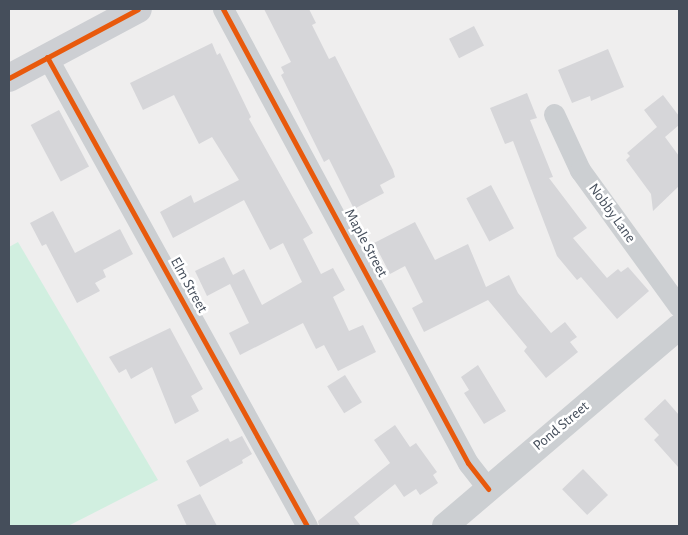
<!DOCTYPE html>
<style>
body{margin:0}
#map{position:relative;width:688px;height:535px;overflow:hidden;background:#efeeee;font-family:"Alegreya Sans",sans-serif}
div>[style]{position:absolute}
.green>*{inset:0;background:#d1efe0}
.building>*{inset:0;background:#d6d6d9;transform-origin:0 0}
.minor>*{height:21px;margin:-10.5px;padding:0 10.5px;transform-origin:10.5px;border-radius:10.5px;background:#cccfd2}
.tertiary>*{height:26px;margin:-13px;padding:0 13px;transform-origin:13px;border-radius:13px;background:#cccfd2}
.secondary>*{height:28px;margin:-14px;padding:0 14px;transform-origin:14px;border-radius:14px;background:#cdcfd3}
.cycleway>*{height:5px;margin:-2.5px;padding:0 2.5px;transform-origin:2.5px;border-radius:2.5px;background:#e8590c}
span{translate:-50% -50%;white-space:nowrap;text-align:center;line-height:1.15;-webkit-text-stroke:5px #fff;paint-order:stroke}
.street-label{font-size:15px;color:#454e5b}
.frame{position:absolute;inset:0;border:10px solid #454e5b;pointer-events:none}
</style>
<div id="map">
<div class="green">
<div style="clip-path:polygon(18px 242px,158px 480px,68px 526px,9px 526px,9px 247px)"></div>
</div>
<div class="building">
<div style="clip-path:polygon(264px 9px,309px 9px,316px 23px,312px 25px,329px 59px,335px 56px,393px 170px,395px 177px,380px 185px,384px 193px,354px 209px,329px 159px,324px 162px,281px 75px,284px 73px,281px 67px,291px 62px)"></div>
<div style="left:474px;top:26px;width:22px;height:28px;rotate:63deg"></div>
<div style="clip-path:polygon(212px 43px,217px 55px,220px 53px,251px 117px,249px 119px,313px 233px,303px 239px,321px 274px,333px 268px,345px 290px,333px 297px,349px 331px,363px 325px,376px 352px,338px 371px,324px 345px,316px 349px,303px 323px,240px 355px,229px 333px,249px 323px,230px 284px,207px 296px,195px 271px,224px 257px,233px 275px,244px 269px,262px 305px,302px 282px,283px 243px,270px 250px,244px 200px,173px 238px,160px 212px,191px 195px,194px 203px,239px 180px,212px 137px,199px 144px,174px 95px,143px 110px,130px 83px)"></div>
<div style="clip-path:polygon(608px 49px,624px 87px,591px 101px,590px 96px,572px 103px,558px 70px)"></div>
<div style="clip-path:polygon(527px 93px,537px 118px,530px 120px,553px 177px,549px 178px,587px 228px,573px 238px,607px 278px,618px 269px,621px 272px,628px 267px,649px 291px,617px 319px,581px 277px,577px 280px,557px 256px,513px 141px,505px 144px,490px 108px)"></div>
<div style="clip-path:polygon(663px 95px,679px 116px,679px 125px,665px 137px,679px 156px,679px 186px,653px 211px,651px 194px,626px 160px,630px 156px,627px 153px,657px 127px,644px 110px)"></div>
<div style="left:59px;top:110px;width:64px;height:32px;rotate:62deg"></div>
<div style="left:491px;top:185px;width:49px;height:28px;rotate:62deg"></div>
<div style="clip-path:polygon(53px 211px,75px 253px,120px 229px,133px 254px,103px 270px,106px 277px,95px 283px,100px 291px,77px 303px,46px 244px,42px 246px,30px 223px)"></div>
<div style="clip-path:polygon(415px 222px,435px 260px,468px 244px,486px 287px,509px 275px,518px 293px,551px 333px,565px 322px,577px 337px,570px 342px,578px 352px,546px 378px,524px 351px,527px 347px,488px 300px,424px 332px,412px 308px,423px 302px,405px 266px,390px 274px,374px 243px)"></div>
<div style="clip-path:polygon(170px 328px,203px 389px,191px 396px,199px 411px,175px 424px,152px 367px,131px 379px,126px 369px,119px 373px,109px 357px)"></div>
<div style="clip-path:polygon(478px 365px,506px 411px,484px 424px,464px 393px,469px 390px,461px 377px)"></div>
<div style="left:345px;top:375px;width:32px;height:21px;rotate:58deg"></div>
<div style="clip-path:polygon(665px 399px,679px 415px,679px 468px,654px 440px,659px 435px,644px 419px)"></div>
<div style="clip-path:polygon(395px 425px,410px 447px,416px 443px,437px 472px,433px 475px,438px 483px,420px 495px,416px 489px,404px 497px,395px 484px,354px 517px,361px 526px,319px 526px,318px 521px,390px 463px,374px 440px)"></div>
<div style="clip-path:polygon(242px 436px,252px 454px,242px 460px,243px 463px,200px 487px,186px 461px,228px 438px,230px 442px)"></div>
<div style="left:583px;top:469px;width:36px;height:29px;rotate:46deg"></div>
<div style="clip-path:polygon(200px 494px,217px 526px,187px 526px,177px 505px)"></div>
</div>
<div class="minor">
<div style="left:223px;top:9px;width:516px;rotate:61.65deg"></div>
<div style="left:468px;top:463px;width:33px;rotate:52deg"></div>
<div style="left:47px;top:57px;width:536px;rotate:61deg"></div>
<div style="left:554px;top:114px;width:62px;rotate:65.1deg"></div>
<div style="left:580px;top:170px;width:169px;rotate:54.1deg"></div>
</div>
<div class="tertiary">
<div style="left:445px;top:526px;width:307px;rotate:-40.4deg"></div>
</div>
<div class="secondary">
<div style="left:9px;top:78px;width:146px;rotate:-28.1deg"></div>
</div>
<div class="cycleway">
<div style="left:223px;top:9px;width:516px;rotate:61.65deg"></div>
<div style="left:468px;top:463px;width:33px;rotate:52deg"></div>
<div style="left:47px;top:57px;width:536px;rotate:61deg"></div>
<div style="left:9px;top:78px;width:146px;rotate:-28.1deg"></div>
</div>
<div class="street-label">
<span style="left:612px;top:213px;rotate:54deg">Nobby Lane</span>
<span style="left:366px;top:243px;rotate:62deg">Maple Street</span>
<span style="left:189px;top:285px;rotate:61deg">Elm Street</span>
<span style="left:561px;top:426px;rotate:-40deg">Pond Street</span>
</div>
<div class="frame"></div>
</div>
